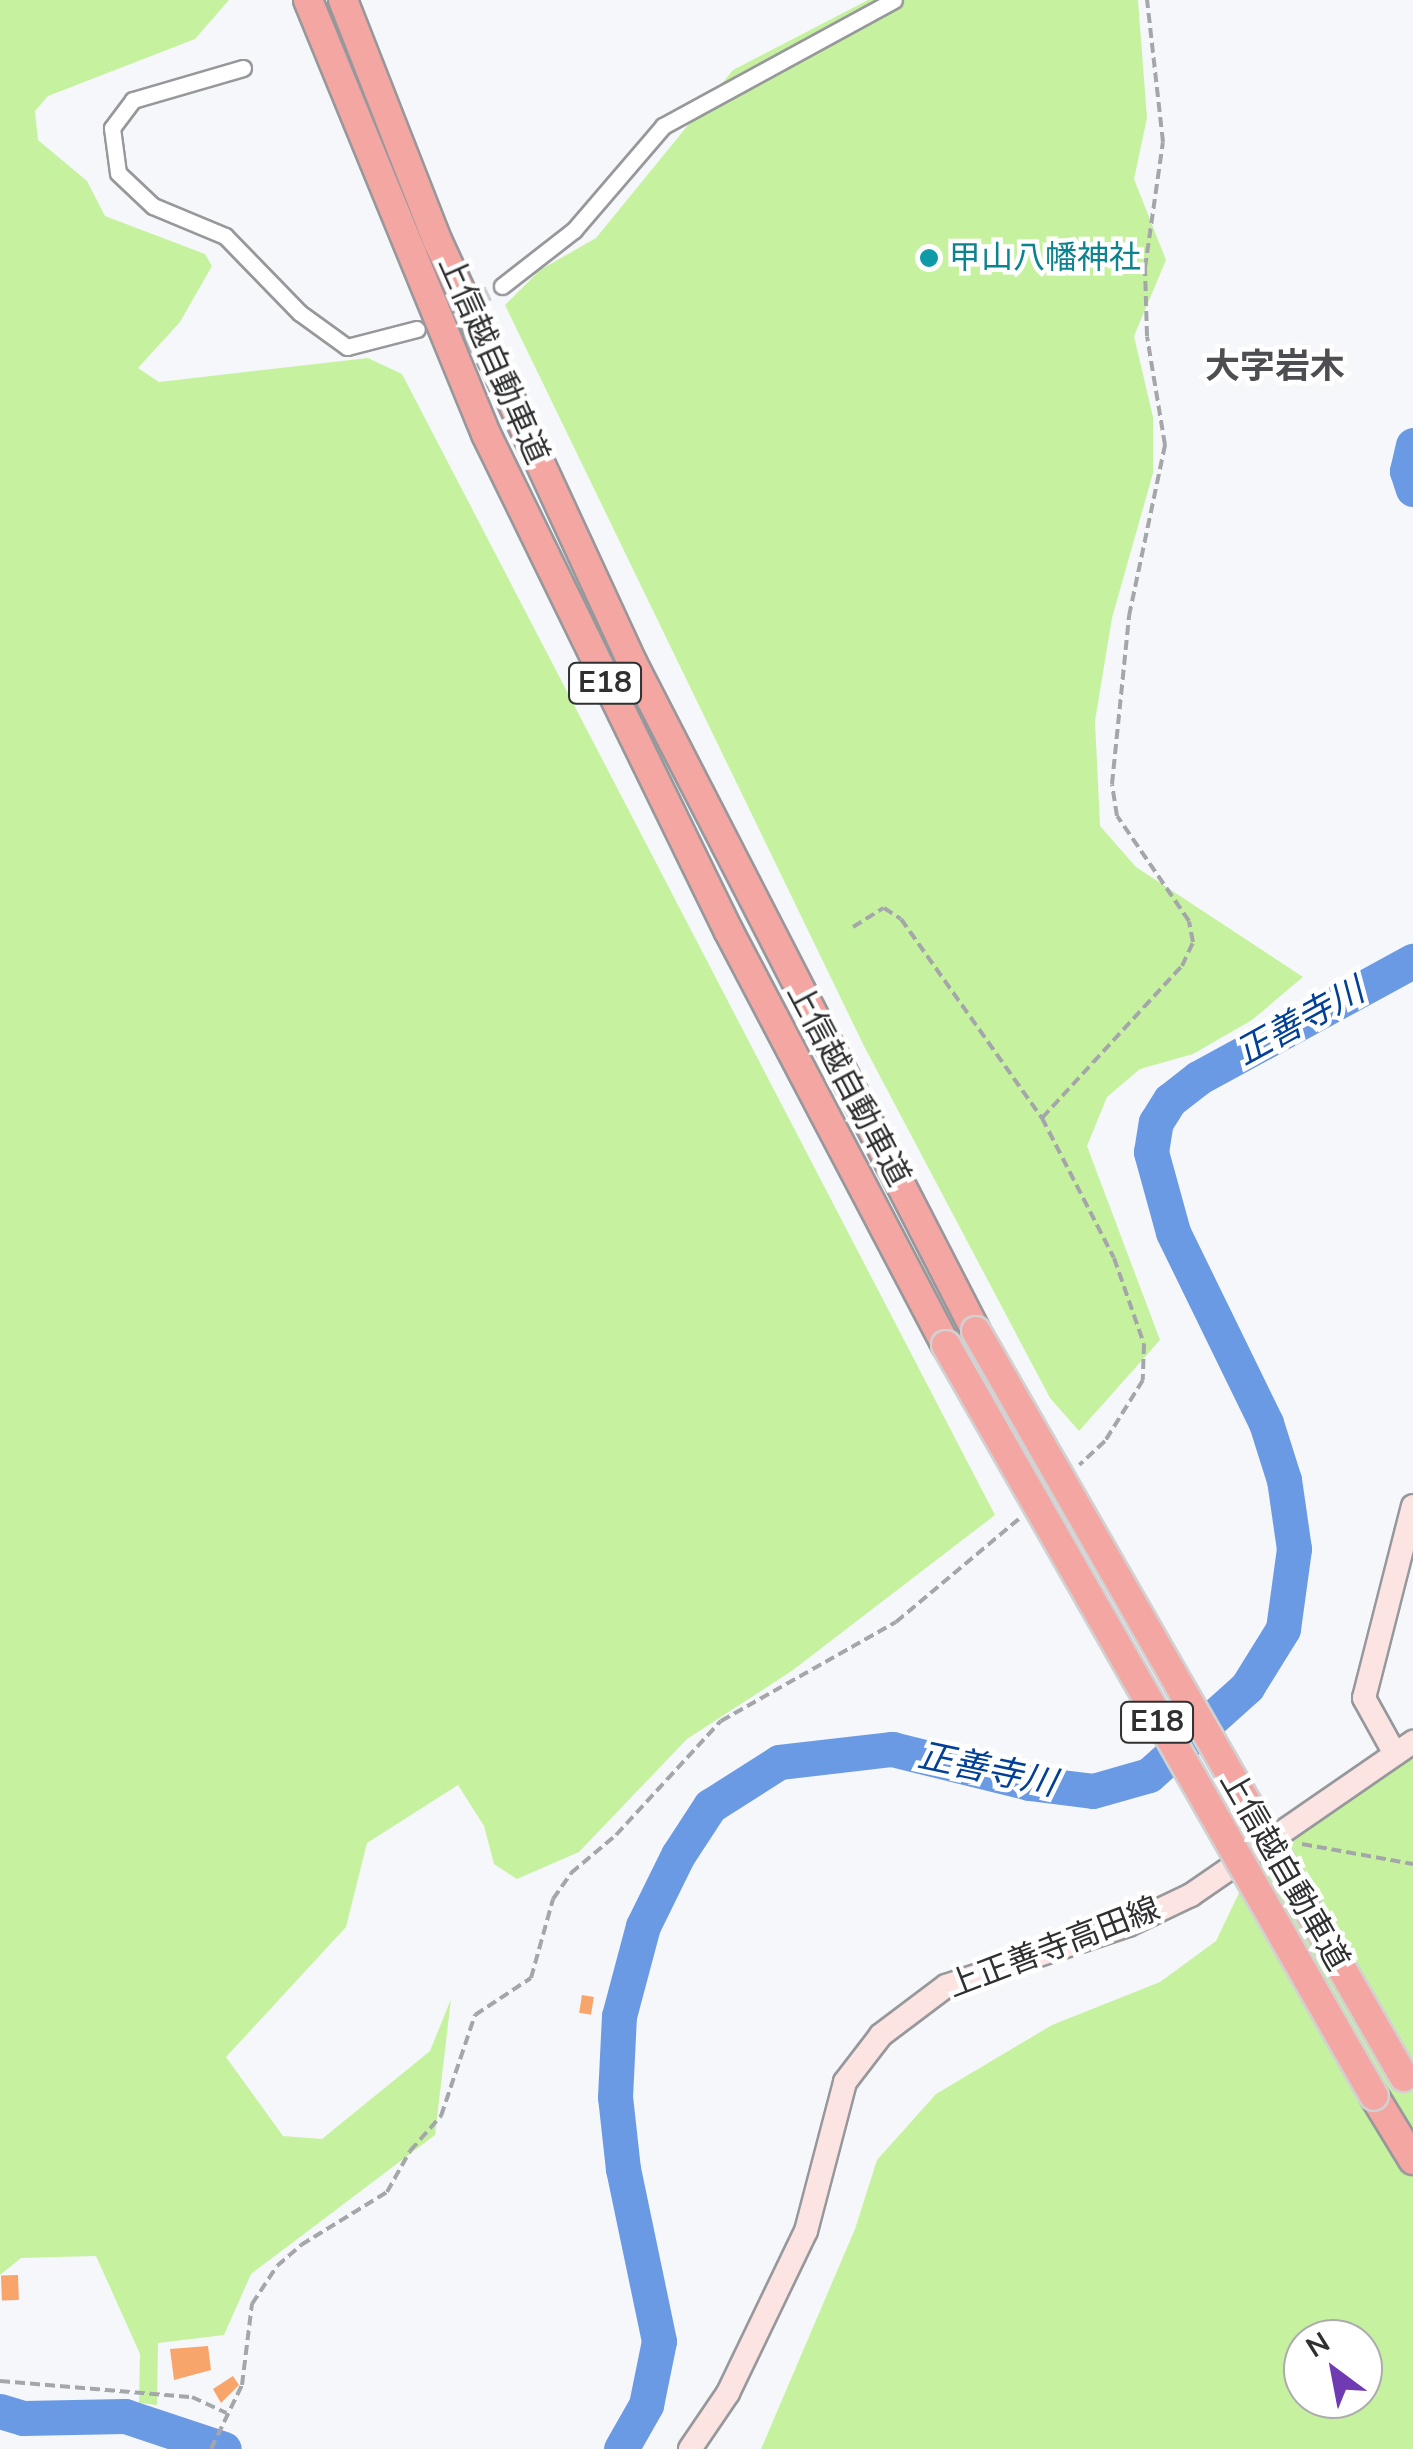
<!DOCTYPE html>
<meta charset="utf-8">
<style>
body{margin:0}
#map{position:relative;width:1413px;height:2449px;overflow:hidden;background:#f5f7fa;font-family:"Nunito Sans","Noto Sans JP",sans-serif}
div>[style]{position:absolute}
.green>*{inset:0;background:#c6f2a0}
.river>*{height:35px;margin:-17.5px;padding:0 17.5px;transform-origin:17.5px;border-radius:17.5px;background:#6b9ae5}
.building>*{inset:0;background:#f8a56c;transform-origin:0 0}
.round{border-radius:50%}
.street-tunnel>*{height:15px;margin-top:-7.5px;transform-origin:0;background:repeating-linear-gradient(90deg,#cdcfd2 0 15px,transparent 0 23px)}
.path>*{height:4px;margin-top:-2px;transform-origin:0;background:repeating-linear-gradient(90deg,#a5a6a9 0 10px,transparent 0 15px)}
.roads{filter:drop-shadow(2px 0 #97989b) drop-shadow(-2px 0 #97989b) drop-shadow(0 2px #97989b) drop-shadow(0 -2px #97989b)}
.street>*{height:15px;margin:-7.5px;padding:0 7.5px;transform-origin:7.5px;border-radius:7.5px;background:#fff}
.secondary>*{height:22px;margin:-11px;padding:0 11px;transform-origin:11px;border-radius:11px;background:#fce4e3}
.highway>*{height:28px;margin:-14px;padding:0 14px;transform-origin:14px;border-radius:14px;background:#f4a6a3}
.bridges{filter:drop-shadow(2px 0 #d1d1d2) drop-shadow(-2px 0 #d1d1d2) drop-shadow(0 2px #d1d1d2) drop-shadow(0 -2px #d1d1d2)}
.highway-bridge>*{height:28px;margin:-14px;padding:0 14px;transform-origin:14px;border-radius:14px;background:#f4a6a3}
.dots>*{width:28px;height:28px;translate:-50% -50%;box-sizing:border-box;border:5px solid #fff;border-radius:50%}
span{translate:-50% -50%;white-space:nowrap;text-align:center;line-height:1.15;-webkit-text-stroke:9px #fff;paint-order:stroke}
.shield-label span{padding:2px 8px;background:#fff;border:2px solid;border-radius:8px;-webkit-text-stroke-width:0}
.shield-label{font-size:30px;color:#2f3031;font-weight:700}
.culture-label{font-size:32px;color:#0d838f}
.left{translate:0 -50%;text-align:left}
.street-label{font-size:32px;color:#2f3031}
.neighbourhood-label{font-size:35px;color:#4d4e51;font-weight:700}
.water-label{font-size:35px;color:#024096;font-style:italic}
.north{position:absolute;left:1283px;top:2319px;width:100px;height:100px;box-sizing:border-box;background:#fff;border:2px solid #acacad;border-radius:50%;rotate:328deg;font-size:28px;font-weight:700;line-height:40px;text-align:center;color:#2f3031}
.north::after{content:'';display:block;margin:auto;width:35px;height:45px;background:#703bb2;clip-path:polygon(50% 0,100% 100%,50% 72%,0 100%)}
</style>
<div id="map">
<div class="green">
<div style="clip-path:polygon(0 0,229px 0,195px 39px,48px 96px,35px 111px,38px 140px,87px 181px,105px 216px,205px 254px,212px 266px,180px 322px,138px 368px,159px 382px,368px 358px,402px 374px,995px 1515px,793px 1670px,687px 1739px,579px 1852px,517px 1879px,494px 1864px,484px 1826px,458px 1785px,367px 1843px,346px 1927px,226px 2057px,283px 2136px,322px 2139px,430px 2051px,451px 1999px,435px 2135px,251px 2274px,224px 2335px,158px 2343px,157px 2405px,139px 2403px,140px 2354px,96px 2256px,21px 2258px,0 2275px)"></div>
<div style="clip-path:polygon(868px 0,1138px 0,1147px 118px,1134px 179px,1166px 260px,1134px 336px,1153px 417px,1153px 473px,1112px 618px,1095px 721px,1100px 826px,1136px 867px,1303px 977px,1252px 1020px,1193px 1054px,1140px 1069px,1107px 1097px,1087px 1146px,1160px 1340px,1079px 1431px,1050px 1398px,864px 1046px,505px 305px,540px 270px,596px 238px,733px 70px)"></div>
<div style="clip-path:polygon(evenodd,1413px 1740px,1413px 2449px,761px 2449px,855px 2229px,877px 2160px,936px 2094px,1052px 2025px,1160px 1982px,1216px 1941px,1250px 1870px,1413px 1740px,1303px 2339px,1363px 2339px,1363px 2399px,1303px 2399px,1303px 2339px)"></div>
</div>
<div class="river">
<div style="left:1413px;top:445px;width:27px;rotate:103deg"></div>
<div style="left:1407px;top:471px;width:19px;rotate:72deg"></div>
<div style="left:0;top:2411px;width:24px;rotate:17deg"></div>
<div style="left:23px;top:2418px;width:102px;rotate:-1.1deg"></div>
<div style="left:125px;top:2416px;width:104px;rotate:18.4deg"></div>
<div style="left:621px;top:2449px;width:51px;rotate:-60.4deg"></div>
<div style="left:646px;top:2405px;width:65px;rotate:-78.5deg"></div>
<div style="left:659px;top:2341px;width:176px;rotate:-101.8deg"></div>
<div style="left:623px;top:2169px;width:72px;rotate:-96.3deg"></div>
<div style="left:615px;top:2097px;width:81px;rotate:-87.2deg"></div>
<div style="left:619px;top:2016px;width:93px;rotate:-75.1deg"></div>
<div style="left:643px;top:1926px;width:79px;rotate:-63.8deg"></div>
<div style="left:678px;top:1855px;width:59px;rotate:-56.9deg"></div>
<div style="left:710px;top:1806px;width:82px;rotate:-32.5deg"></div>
<div style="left:779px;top:1762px;width:114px;rotate:-6.6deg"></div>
<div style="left:892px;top:1749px;width:141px;rotate:13.9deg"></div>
<div style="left:1029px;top:1783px;width:64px;rotate:7.1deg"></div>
<div style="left:1093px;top:1791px;width:58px;rotate:-15.9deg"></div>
<div style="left:1149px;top:1775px;width:132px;rotate:-41.9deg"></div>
<div style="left:1247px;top:1687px;width:68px;rotate:-58.2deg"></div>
<div style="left:1283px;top:1629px;width:81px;rotate:-82.2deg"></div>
<div style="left:1294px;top:1549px;width:70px;rotate:-98.2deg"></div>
<div style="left:1284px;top:1480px;width:60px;rotate:-107.5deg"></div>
<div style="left:1266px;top:1423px;width:212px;rotate:-116deg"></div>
<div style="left:1173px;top:1232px;width:83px;rotate:-105.4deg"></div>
<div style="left:1151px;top:1152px;width:30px;rotate:-81deg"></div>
<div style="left:1156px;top:1122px;width:26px;rotate:-58deg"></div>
<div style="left:1170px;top:1100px;width:36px;rotate:-38deg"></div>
<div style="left:1198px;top:1078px;width:245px;rotate:-28.6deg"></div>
</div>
<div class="building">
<div class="round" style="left:919px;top:246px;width:22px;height:22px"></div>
<div style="left:582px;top:1995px;width:12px;height:18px;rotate:9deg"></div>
<div style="left:18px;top:2275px;width:25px;height:17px;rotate:88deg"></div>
<div style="clip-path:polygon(208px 2346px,211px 2370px,174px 2380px,170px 2349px)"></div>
<div style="clip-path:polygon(233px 2376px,239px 2385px,221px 2403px,213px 2389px)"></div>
</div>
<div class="street-tunnel">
<div style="left:434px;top:320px;width:76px;rotate:-26.6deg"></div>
</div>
<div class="path">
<div style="left:853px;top:927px;width:36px;rotate:-32deg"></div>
<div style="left:884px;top:908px;width:20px;rotate:33deg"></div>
<div style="left:901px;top:919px;width:244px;rotate:54.7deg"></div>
<div style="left:1042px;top:1118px;width:157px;rotate:62.8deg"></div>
<div style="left:1114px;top:1258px;width:91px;rotate:70.8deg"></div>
<div style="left:1144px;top:1344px;width:36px;rotate:92deg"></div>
<div style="left:1143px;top:1380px;width:72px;rotate:121.9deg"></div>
<div style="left:1105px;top:1441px;width:35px;rotate:137deg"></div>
<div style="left:1042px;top:1118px;width:207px;rotate:-47.4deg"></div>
<div style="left:1182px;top:966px;width:26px;rotate:-65deg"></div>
<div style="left:1193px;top:942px;width:21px;rotate:-101deg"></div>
<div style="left:1189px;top:921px;width:127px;rotate:-124.4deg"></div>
<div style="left:1117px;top:816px;width:32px;rotate:-99deg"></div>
<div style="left:1112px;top:784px;width:169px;rotate:-84.2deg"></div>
<div style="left:1129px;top:616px;width:175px;rotate:-78.1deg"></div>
<div style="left:1165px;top:445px;width:110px;rotate:-99.4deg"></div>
<div style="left:1147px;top:336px;width:68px;rotate:-91.7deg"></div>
<div style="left:1145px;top:268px;width:127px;rotate:-81.9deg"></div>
<div style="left:1163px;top:142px;width:143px;rotate:-96.4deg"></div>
<div style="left:1302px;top:1844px;width:113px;rotate:10.2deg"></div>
<div style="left:0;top:2381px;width:193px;rotate:4.8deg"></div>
<div style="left:192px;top:2397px;width:38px;rotate:25deg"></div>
<div style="left:211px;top:2449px;width:71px;rotate:-64.2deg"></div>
<div style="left:242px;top:2385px;width:82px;rotate:-83deg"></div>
<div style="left:252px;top:2304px;width:45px;rotate:-56.7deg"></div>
<div style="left:277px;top:2266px;width:32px;rotate:-41deg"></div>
<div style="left:301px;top:2245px;width:101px;rotate:-31.6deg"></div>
<div style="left:387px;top:2192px;width:47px;rotate:-60.7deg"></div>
<div style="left:410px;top:2151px;width:47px;rotate:-48.5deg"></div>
<div style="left:441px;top:2116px;width:107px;rotate:-71.4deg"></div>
<div style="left:475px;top:2015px;width:67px;rotate:-33.5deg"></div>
<div style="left:531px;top:1978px;width:82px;rotate:-74.4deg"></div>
<div style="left:553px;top:1899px;width:32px;rotate:-55deg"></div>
<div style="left:571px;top:1873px;width:59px;rotate:-40.2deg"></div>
<div style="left:616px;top:1835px;width:155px;rotate:-47.4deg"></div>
<div style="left:721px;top:1721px;width:201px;rotate:-29.5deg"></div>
<div style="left:896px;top:1622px;width:162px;rotate:-40deg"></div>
</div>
<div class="roads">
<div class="street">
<div style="left:243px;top:68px;width:115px;rotate:163.8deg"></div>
<div style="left:133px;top:100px;width:35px;rotate:127deg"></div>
<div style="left:112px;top:128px;width:45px;rotate:82.4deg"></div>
<div style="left:118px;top:173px;width:48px;rotate:43.3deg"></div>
<div style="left:153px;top:206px;width:78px;rotate:22.6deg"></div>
<div style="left:225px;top:236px;width:107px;rotate:45.8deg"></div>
<div style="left:300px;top:313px;width:58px;rotate:35.9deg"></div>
<div style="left:347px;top:347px;width:72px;rotate:-14.4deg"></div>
<div style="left:502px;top:286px;width:91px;rotate:-37.9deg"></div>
<div style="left:574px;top:230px;width:137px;rotate:-49.4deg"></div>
<div style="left:663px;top:126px;width:263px;rotate:-28.6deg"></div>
</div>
<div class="secondary">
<div style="left:1395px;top:1754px;width:64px;rotate:-119deg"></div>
<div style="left:1364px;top:1698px;width:198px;rotate:-75.7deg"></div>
<div style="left:690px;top:2449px;width:68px;rotate:-55.8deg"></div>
<div style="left:728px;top:2393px;width:180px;rotate:-64.3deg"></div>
<div style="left:806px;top:2231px;width:154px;rotate:-75.3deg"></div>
<div style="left:845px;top:2082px;width:59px;rotate:-52.5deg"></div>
<div style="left:881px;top:2035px;width:81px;rotate:-37deg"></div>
<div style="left:946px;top:1986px;width:192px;rotate:-18.5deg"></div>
<div style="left:1128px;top:1925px;width:70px;rotate:-25.5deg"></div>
<div style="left:1191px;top:1895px;width:270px;rotate:-34.6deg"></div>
</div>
<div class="highway">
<div style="left:308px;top:0;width:469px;rotate:67.7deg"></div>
<div style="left:486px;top:434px;width:552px;rotate:63.99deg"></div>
<div style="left:728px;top:930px;width:469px;rotate:62.3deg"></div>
<div style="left:343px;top:0;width:260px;rotate:68.6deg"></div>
<div style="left:438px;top:242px;width:465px;rotate:65.2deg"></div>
<div style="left:633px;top:664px;width:750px;rotate:62.79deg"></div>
<div style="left:1374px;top:2096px;width:75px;rotate:58.6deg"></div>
</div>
</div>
<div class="bridges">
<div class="highway-bridge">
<div style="left:976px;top:1331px;width:860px;rotate:60.16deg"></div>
<div style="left:946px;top:1345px;width:864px;rotate:60.32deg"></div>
</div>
</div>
<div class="dots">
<div style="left:929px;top:258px;background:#0f9aa8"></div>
</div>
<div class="shield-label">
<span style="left:605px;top:683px">E18</span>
<span style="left:1157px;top:1722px">E18</span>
</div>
<div class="culture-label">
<span class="left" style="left:949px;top:258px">甲山八幡神社</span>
</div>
<div class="street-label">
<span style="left:493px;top:360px;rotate:66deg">上信越自動車道</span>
<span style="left:848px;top:1085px;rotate:62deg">上信越自動車道</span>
<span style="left:1284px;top:1871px;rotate:60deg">上信越自動車道</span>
<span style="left:1054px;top:1948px;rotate:-21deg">上正善寺高田線</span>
</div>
<div class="neighbourhood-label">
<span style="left:1275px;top:367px">大字岩木</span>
</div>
<div class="water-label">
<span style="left:1300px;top:1022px;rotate:-29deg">正善寺川</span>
<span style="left:987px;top:1770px;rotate:12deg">正善寺川</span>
</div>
<div class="north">N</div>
</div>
